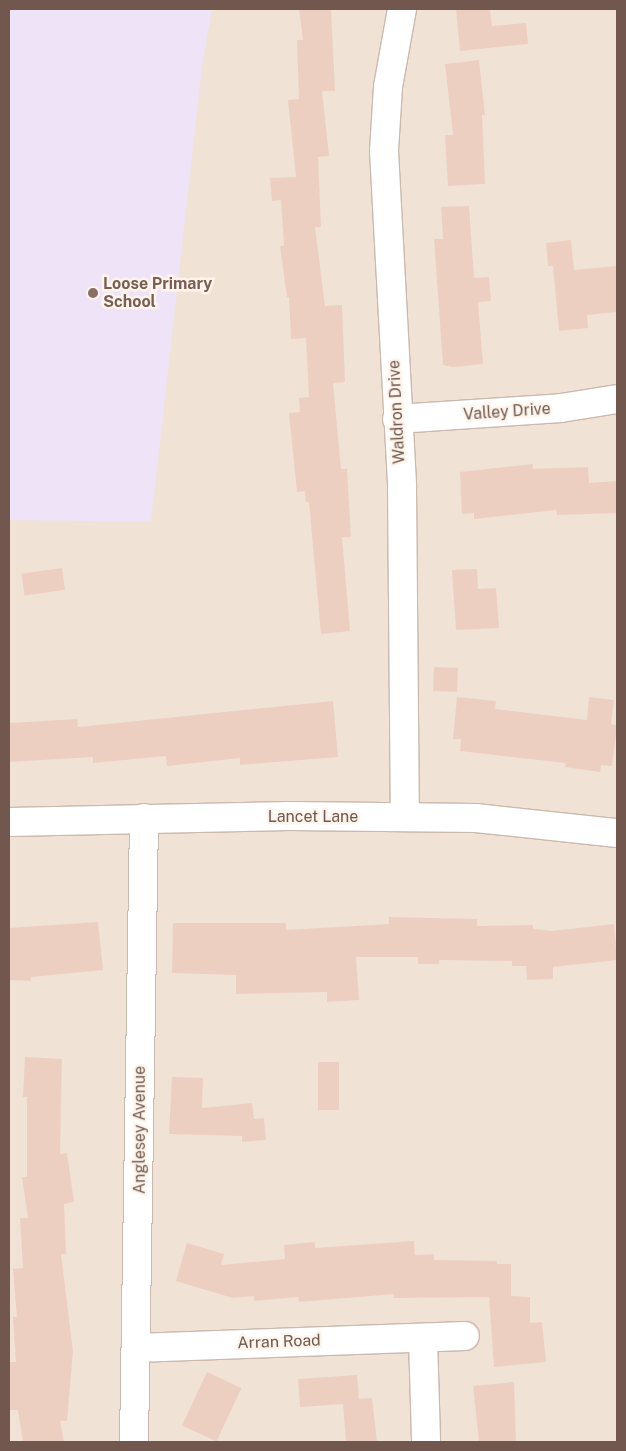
<!DOCTYPE html>
<style>
body{margin:0}
#map{position:relative;width:626px;height:1451px;overflow:hidden;background:#faf1e7;font-family:"Public Sans",sans-serif}
div>[style]{position:absolute}
.residential>*{inset:0;background:#f1e2d6;transform-origin:0 0}
.education>*{inset:0;background:#eee3f7}
.building>*{inset:0;background:#edcfc1;transform-origin:0 0}
.roads{filter:drop-shadow(1px 0 #cbb8ae) drop-shadow(-1px 0 #cbb8ae) drop-shadow(0 1px #cbb8ae) drop-shadow(0 -1px #cbb8ae)}
.minor>*{height:28px;margin:-14px;padding:0 14px;transform-origin:14px;border-radius:14px;background:#fff}
.dots>*{width:14px;height:14px;translate:-50% -50%;box-sizing:border-box;border:2px solid #fdf5ec;border-radius:50%}
span{translate:-50% -50%;white-space:nowrap;text-align:center;line-height:1.15;-webkit-text-stroke:5px #fdf5ec;paint-order:stroke}
.education-label{font-size:16px;color:#785e54;font-weight:700}
.left{translate:0 -50%;text-align:left}
.street-label{font-size:16px;color:#71574d}
.frame{position:absolute;inset:0;border:10px solid #71574d;pointer-events:none}
</style>
<div id="map">
<div class="residential">
<div style="left:9px;top:9px;width:608px;height:1433px"></div>
</div>
<div class="education">
<div style="clip-path:polygon(9px 9px,212px 9px,202px 67px,151px 522px,9px 520px)"></div>
</div>
<div class="building">
<div style="clip-path:polygon(299px 9px,331px 9px,335px 91px,322px 91px,329px 156px,318px 157px,321px 227px,315px 227px,325px 306px,342px 305px,345px 382px,333px 383px,341px 469px,347px 469px,351px 537px,342px 537px,350px 631px,321px 634px,309px 502px,306px 502px,305px 491px,297px 492px,289px 413px,300px 412px,299px 398px,309px 397px,306px 338px,291px 339px,289px 297px,287px 297px,280px 246px,284px 246px,281px 200px,272px 201px,270px 178px,296px 177px,288px 100px,299px 99px,297px 40px,303px 40px)"></div>
<div style="clip-path:polygon(456px 9px,490px 9px,492px 26px,526px 23px,528px 44px,460px 51px)"></div>
<div style="clip-path:polygon(479px 60px,485px 115px,482px 115px,485px 184px,448px 186px,445px 135px,453px 135px,445px 64px)"></div>
<div style="clip-path:polygon(469px 206px,474px 278px,489px 277px,491px 301px,478px 302px,483px 364px,453px 367px,443px 365px,434px 239px,443px 239px,441px 207px)"></div>
<div style="clip-path:polygon(571px 240px,574px 270px,617px 266px,617px 312px,587px 315px,588px 328px,559px 331px,553px 266px,548px 266px,546px 243px)"></div>
<div style="clip-path:polygon(533px 464px,533px 469px,588px 467px,589px 483px,617px 481px,617px 513px,557px 515px,556px 510px,474px 519px,474px 513px,462px 514px,460px 472px)"></div>
<div style="left:62px;top:568px;width:22px;height:41px;rotate:82deg"></div>
<div style="clip-path:polygon(477px 569px,478px 589px,496px 588px,499px 628px,456px 630px,452px 570px)"></div>
<div style="left:434px;top:667px;width:24px;height:24px;rotate:2deg"></div>
<div style="clip-path:polygon(457px 697px,496px 701px,495px 709px,587px 720px,589px 697px,614px 700px,611px 724px,617px 725px,612px 766px,601px 765px,600px 772px,565px 767px,566px 763px,460px 751px,461px 739px,453px 739px)"></div>
<div style="clip-path:polygon(333px 701px,338px 757px,240px 765px,240px 758px,167px 766px,166px 756px,93px 763px,93px 757px,9px 762px,9px 723px,77px 719px,78px 727px)"></div>
<div style="clip-path:polygon(389px 917px,477px 919px,477px 926px,533px 925px,533px 929px,552px 931px,614px 924px,617px 960px,553px 967px,553px 979px,527px 980px,526px 966px,512px 966px,512px 961px,439px 960px,439px 964px,418px 964px,418px 957px,356px 957px,359px 1000px,327px 1002px,327px 992px,236px 994px,236px 975px,172px 973px,173px 923px,286px 923px,286px 930px,389px 924px)"></div>
<div style="clip-path:polygon(98px 922px,103px 970px,31px 977px,31px 981px,9px 980px,9px 928px)"></div>
<div style="clip-path:polygon(25px 1057px,62px 1059px,60px 1154px,67px 1153px,74px 1202px,64px 1204px,66px 1254px,61px 1254px,73px 1351px,67px 1421px,60px 1421px,64px 1442px,23px 1442px,18px 1410px,9px 1410px,10px 1362px,16px 1362px,13px 1317px,17px 1317px,13px 1269px,23px 1268px,20px 1218px,28px 1218px,22px 1177px,27px 1177px,27px 1097px,23px 1097px)"></div>
<div style="left:318px;top:1062px;width:21px;height:48px"></div>
<div style="clip-path:polygon(172px 1077px,203px 1078px,202px 1108px,252px 1103px,254px 1119px,264px 1118px,266px 1140px,242px 1142px,242px 1136px,169px 1134px)"></div>
<div style="clip-path:polygon(414px 1241px,415px 1255px,434px 1254px,434px 1260px,497px 1261px,497px 1264px,511px 1264px,511px 1296px,530px 1297px,530px 1323px,542px 1322px,546px 1362px,494px 1367px,489px 1297px,394px 1298px,394px 1294px,299px 1302px,298px 1297px,254px 1301px,254px 1296px,233px 1298px,176px 1281px,187px 1243px,224px 1254px,221px 1265px,285px 1259px,284px 1245px,315px 1242px,315px 1248px)"></div>
<div style="left:207px;top:1372px;width:38px;height:59px;rotate:25deg"></div>
<div style="clip-path:polygon(357px 1375px,359px 1399px,372px 1398px,377px 1442px,346px 1442px,343px 1404px,300px 1407px,298px 1379px)"></div>
<div style="clip-path:polygon(514px 1382px,516px 1442px,479px 1442px,473px 1386px)"></div>
</div>
<div class="roads">
<div class="minor">
<div style="left:402px;top:9px;width:79px;rotate:100.2deg"></div>
<div style="left:388px;top:87px;width:64px;rotate:93.6deg"></div>
<div style="left:384px;top:151px;width:336px;rotate:86.9deg"></div>
<div style="left:402px;top:487px;width:330px;rotate:89.5deg"></div>
<div style="left:397px;top:419px;width:164px;rotate:-3.8deg"></div>
<div style="left:561px;top:408px;width:57px;rotate:-9.1deg"></div>
<div style="left:9px;top:822px;width:281px;rotate:-1.2deg"></div>
<div style="left:290px;top:816px;width:186px;rotate:0.6deg"></div>
<div style="left:476px;top:818px;width:142px;rotate:6.1deg"></div>
<div style="left:423px;top:1338px;width:104px;rotate:88.3deg"></div>
<div style="left:136px;top:1348px;width:329px;rotate:-2.1deg"></div>
<div style="left:134px;top:1442px;width:624px;rotate:-89.08deg"></div>
</div>
</div>
<div class="dots">
<div style="left:93px;top:293px;background:#8d6e63"></div>
</div>
<div class="education-label">
<span class="left" style="left:103px;top:293px">Loose Primary<br>School</span>
</div>
<div class="street-label">
<span style="left:397px;top:412px;rotate:-93deg">Waldron Drive</span>
<span style="left:507px;top:412px;rotate:-4deg">Valley Drive</span>
<span style="left:313px;top:817px">Lancet Lane</span>
<span style="left:140px;top:1130px;rotate:-90deg">Anglesey Avenue</span>
<span style="left:279px;top:1342px;rotate:-2deg">Arran Road</span>
</div>
<div class="frame"></div>
</div>
